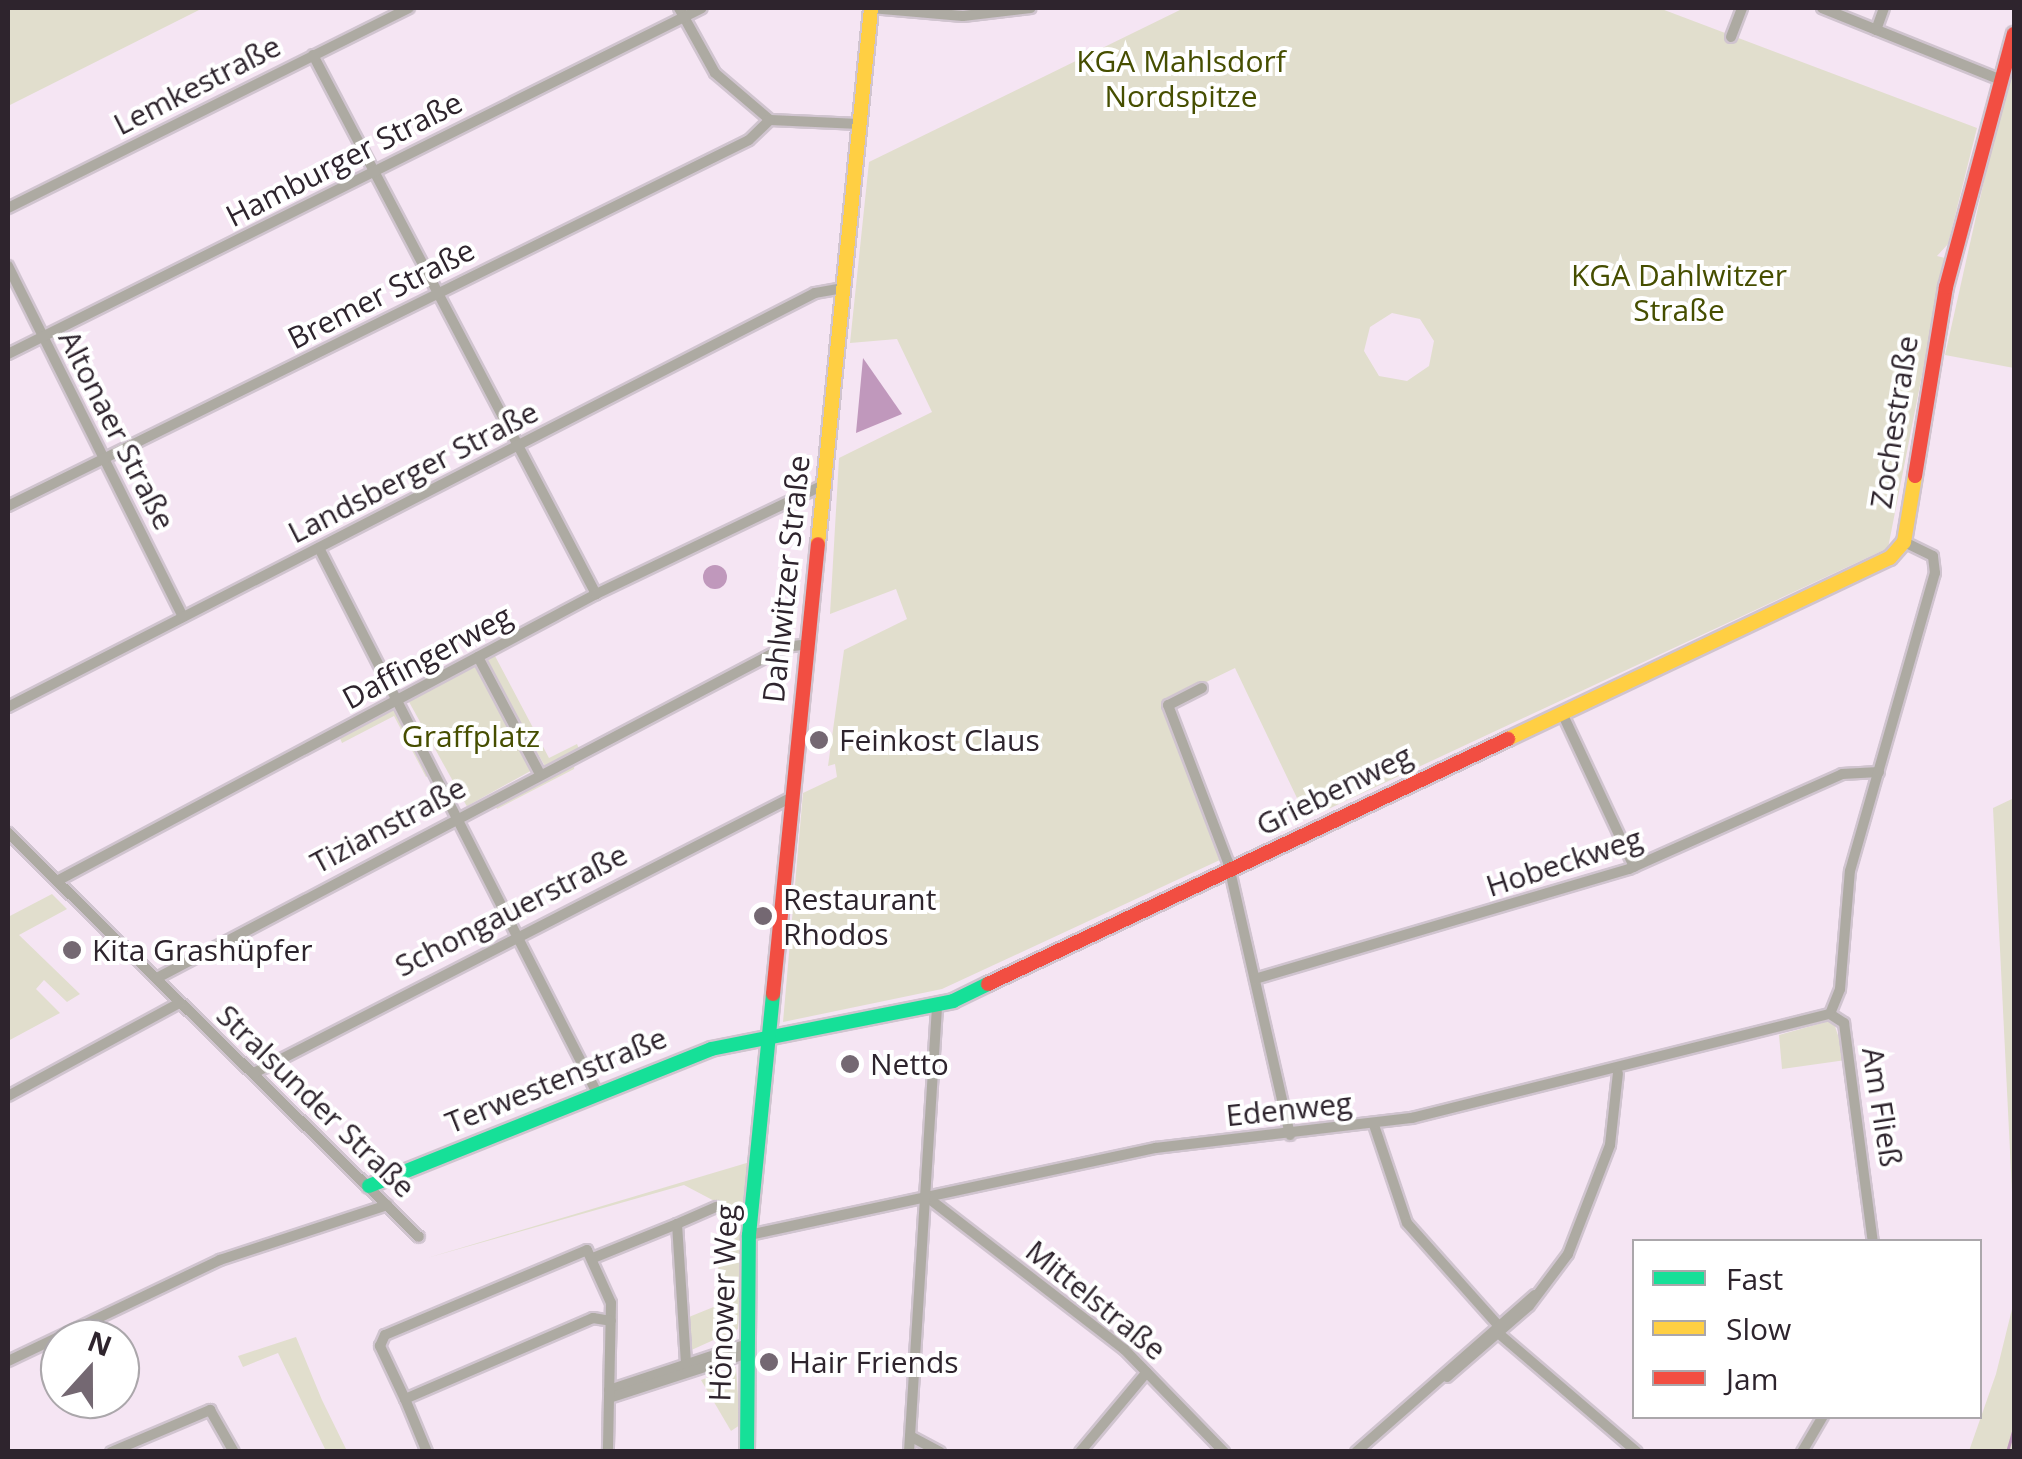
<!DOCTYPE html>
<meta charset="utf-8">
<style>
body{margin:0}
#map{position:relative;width:2022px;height:1459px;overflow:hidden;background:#f5e5f3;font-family:"Open Sans",sans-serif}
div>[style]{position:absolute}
.green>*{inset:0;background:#e1decd;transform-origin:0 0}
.water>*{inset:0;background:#c098bc}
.round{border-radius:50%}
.stream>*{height:2.5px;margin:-1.25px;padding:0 1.25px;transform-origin:1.25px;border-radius:1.25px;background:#c098bc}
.roads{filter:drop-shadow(2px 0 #d0c4cf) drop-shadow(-2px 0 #d0c4cf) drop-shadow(0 2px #d0c4cf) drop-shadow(0 -2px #d0c4cf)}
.street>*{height:10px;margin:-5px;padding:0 5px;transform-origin:5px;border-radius:5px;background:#adaaa2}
.fast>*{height:14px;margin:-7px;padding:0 7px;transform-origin:7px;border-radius:7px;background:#16e098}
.slow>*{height:14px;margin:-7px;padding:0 7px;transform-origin:7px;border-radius:7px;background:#ffcf43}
.jam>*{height:14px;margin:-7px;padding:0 7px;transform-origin:7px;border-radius:7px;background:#f24e42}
.dots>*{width:28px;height:28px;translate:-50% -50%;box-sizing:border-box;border:5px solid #fff;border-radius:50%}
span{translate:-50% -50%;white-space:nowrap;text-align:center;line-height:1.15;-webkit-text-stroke:8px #fff;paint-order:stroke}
.park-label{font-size:30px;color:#464e00}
.street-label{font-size:30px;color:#2e242d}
.poi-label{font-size:30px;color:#2e242d}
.left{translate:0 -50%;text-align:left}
.frame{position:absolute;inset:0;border:10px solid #2e242d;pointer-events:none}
.legend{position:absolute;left:1632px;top:1239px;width:350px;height:180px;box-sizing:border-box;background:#fff;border:2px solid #aba7ab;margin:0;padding:12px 18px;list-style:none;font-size:30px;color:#2e242d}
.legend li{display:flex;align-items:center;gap:20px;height:50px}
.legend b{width:50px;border:2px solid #aba7ab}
.north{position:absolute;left:40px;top:1319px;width:100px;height:100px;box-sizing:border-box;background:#fff;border:2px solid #aba7ab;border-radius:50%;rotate:21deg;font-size:28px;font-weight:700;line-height:40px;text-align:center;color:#2e242d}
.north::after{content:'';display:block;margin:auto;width:35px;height:45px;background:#746872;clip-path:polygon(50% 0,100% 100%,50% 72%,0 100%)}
</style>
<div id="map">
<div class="green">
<div style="clip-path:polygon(8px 8px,203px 8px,8px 106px)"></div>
<div style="clip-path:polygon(evenodd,1184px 8px,1659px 8px,1977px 128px,1948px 244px,1937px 256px,1945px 258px,1888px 548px,1307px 819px,1235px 668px,1161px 704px,1222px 859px,942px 989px,783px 1022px,803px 793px,837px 777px,835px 764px,828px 766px,844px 650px,907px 619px,896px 589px,830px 614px,839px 458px,932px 412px,897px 339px,850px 343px,869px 162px,1184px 8px,1392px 313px,1420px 319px,1434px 341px,1429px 366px,1407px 381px,1379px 376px,1364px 351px,1370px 327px,1392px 313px)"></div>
<div style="clip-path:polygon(2014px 47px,2014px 368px,1945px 355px)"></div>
<div style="clip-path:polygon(515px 641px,495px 656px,549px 758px,577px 744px,580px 751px,546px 768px,483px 658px)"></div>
<div style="left:476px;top:664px;width:120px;height:77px;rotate:61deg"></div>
<div style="clip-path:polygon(398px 708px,433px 773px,426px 777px,394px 716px,342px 743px,339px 736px)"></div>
<div style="clip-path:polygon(575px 760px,574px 769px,497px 809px,493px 801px)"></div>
<div style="clip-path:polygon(2014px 798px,2014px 1232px,1993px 808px)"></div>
<div style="clip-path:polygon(52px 894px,67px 909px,19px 935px,80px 994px,67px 1002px,44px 980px,36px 989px,60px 1013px,8px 1041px,8px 917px)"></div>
<div style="clip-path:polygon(1833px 1020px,1846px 1060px,1782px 1069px,1779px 1035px)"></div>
<div style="clip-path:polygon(750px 1162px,738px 1329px,687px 1352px,684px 1319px,716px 1306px,722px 1205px,684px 1185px,427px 1258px)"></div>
<div style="clip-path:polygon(2014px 1301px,2014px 1451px,1969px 1451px,1996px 1374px)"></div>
<div style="clip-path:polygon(296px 1337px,322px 1400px,347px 1451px,326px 1451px,278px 1353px,243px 1367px,238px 1356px)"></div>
<div style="clip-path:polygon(736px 1367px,740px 1425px,731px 1431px,701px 1380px)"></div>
</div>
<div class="water">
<div style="clip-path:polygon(863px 358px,902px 414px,856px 433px)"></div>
<div class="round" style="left:703px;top:565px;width:24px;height:24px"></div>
</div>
<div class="stream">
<div style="left:2007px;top:1452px;width:25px;rotate:-74deg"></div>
</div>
<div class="roads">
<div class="street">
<div style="left:679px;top:8px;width:74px;rotate:61deg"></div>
<div style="left:715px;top:73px;width:72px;rotate:40.5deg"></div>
<div style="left:770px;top:120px;width:90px;rotate:2.5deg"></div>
<div style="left:871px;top:8px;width:92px;rotate:5deg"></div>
<div style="left:963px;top:16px;width:68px;rotate:-6.7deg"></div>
<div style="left:1822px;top:8px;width:191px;rotate:21.9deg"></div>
<div style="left:1876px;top:30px;width:23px;rotate:-70deg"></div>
<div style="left:1731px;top:37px;width:31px;rotate:-69deg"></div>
<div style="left:313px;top:55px;width:609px;rotate:62.3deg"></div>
<div style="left:8px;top:208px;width:448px;rotate:-26.5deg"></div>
<div style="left:8px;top:266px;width:392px;rotate:63.5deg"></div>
<div style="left:8px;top:354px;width:775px;rotate:-26.5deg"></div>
<div style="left:8px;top:506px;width:826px;rotate:-26.29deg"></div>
<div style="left:749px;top:140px;width:29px;rotate:-44deg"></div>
<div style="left:319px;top:548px;width:612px;rotate:62.97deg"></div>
<div style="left:478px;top:657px;width:132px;rotate:62.1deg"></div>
<div style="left:1202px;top:688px;width:38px;rotate:153deg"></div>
<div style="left:1168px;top:705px;width:168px;rotate:69.1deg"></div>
<div style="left:1228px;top:862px;width:280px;rotate:77.2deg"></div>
<div style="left:8px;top:707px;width:907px;rotate:-27.16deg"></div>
<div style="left:815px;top:293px;width:28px;rotate:-10deg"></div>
<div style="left:1562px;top:713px;width:170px;rotate:64.9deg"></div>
<div style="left:8px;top:833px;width:576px;rotate:44.51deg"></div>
<div style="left:57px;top:881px;width:611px;rotate:-28.03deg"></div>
<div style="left:596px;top:594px;width:253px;rotate:-25.6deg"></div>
<div style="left:157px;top:978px;width:710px;rotate:-27.79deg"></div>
<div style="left:785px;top:647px;width:23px;rotate:-7deg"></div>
<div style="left:1255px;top:979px;width:390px;rotate:-16.4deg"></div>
<div style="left:1629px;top:869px;width:233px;rotate:-24deg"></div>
<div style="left:1842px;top:774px;width:37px;rotate:-3deg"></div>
<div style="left:1830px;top:1014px;width:27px;rotate:-68deg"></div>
<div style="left:1840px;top:989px;width:118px;rotate:-85.2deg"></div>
<div style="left:1850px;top:871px;width:310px;rotate:-74.1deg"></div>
<div style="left:1935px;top:573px;width:17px;rotate:-97deg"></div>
<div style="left:1933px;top:556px;width:32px;rotate:-154deg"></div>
<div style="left:1830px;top:1014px;width:17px;rotate:33deg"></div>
<div style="left:1844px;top:1023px;width:221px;rotate:82.5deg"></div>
<div style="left:254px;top:1073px;width:605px;rotate:-27.16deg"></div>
<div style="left:8px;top:1096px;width:195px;rotate:-28.5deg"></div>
<div style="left:1374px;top:1125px;width:103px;rotate:71.4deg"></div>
<div style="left:1407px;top:1223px;width:134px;rotate:48.3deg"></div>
<div style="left:927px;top:1197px;width:249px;rotate:37.7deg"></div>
<div style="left:1124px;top:1349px;width:144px;rotate:45.8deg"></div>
<div style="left:677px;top:1224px;width:43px;rotate:-23.6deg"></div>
<div style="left:749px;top:1235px;width:416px;rotate:-12.1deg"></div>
<div style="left:1156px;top:1148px;width:258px;rotate:-6.7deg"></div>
<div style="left:1412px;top:1118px;width:431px;rotate:-14deg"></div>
<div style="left:593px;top:1258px;width:91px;rotate:-22deg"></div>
<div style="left:677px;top:1224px;width:141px;rotate:86.3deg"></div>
<div style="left:1497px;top:1332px;width:184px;rotate:40.6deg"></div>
<div style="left:8px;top:1361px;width:235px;rotate:-25.5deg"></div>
<div style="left:220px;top:1260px;width:176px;rotate:-18.2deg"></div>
<div style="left:1447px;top:1377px;width:108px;rotate:-40.9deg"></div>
<div style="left:1529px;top:1306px;width:65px;rotate:-53.1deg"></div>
<div style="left:1568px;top:1254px;width:117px;rotate:-68.9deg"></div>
<div style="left:1610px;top:1145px;width:72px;rotate:-83.7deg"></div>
<div style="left:609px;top:1390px;width:143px;rotate:-18.3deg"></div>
<div style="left:609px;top:1398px;width:143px;rotate:-17.9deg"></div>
<div style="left:405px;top:1399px;width:59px;rotate:-115.3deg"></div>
<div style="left:380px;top:1346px;width:12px;rotate:-66deg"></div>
<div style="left:385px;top:1335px;width:219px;rotate:-22.8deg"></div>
<div style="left:587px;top:1250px;width:58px;rotate:65.6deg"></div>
<div style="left:611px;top:1303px;width:149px;rotate:91.2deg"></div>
<div style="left:910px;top:1436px;width:34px;rotate:28deg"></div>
<div style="left:111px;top:1452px;width:108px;rotate:-23deg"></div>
<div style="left:210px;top:1410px;width:48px;rotate:60.3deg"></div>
<div style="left:427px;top:1452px;width:57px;rotate:-112.5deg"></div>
<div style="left:405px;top:1399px;width:205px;rotate:-23.3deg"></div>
<div style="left:593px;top:1318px;width:18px;rotate:9deg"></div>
<div style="left:909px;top:1452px;width:447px;rotate:-86.4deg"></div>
<div style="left:1080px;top:1452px;width:104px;rotate:-50.1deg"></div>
<div style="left:1356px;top:1452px;width:238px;rotate:-41.3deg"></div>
<div style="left:1802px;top:1452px;width:42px;rotate:-59.7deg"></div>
</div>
<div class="fast">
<div style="left:369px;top:1186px;width:368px;rotate:-21.8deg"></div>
<div style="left:711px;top:1049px;width:247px;rotate:-11.2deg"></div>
<div style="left:953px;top:1001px;width:39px;rotate:-26deg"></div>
<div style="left:747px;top:1452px;width:217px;rotate:-89.5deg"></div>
<div style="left:749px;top:1235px;width:242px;rotate:-84.3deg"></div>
</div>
<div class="slow">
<div style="left:818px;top:544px;width:539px;rotate:-84.35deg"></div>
<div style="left:1508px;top:739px;width:423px;rotate:-25.4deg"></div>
<div style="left:1890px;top:558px;width:21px;rotate:-49deg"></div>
<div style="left:1904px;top:542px;width:67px;rotate:-80.5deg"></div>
</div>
<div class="jam">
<div style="left:1915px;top:476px;width:192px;rotate:-80.7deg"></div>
<div style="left:1946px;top:287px;width:262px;rotate:-75deg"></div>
<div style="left:988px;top:984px;width:575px;rotate:-25.23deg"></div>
<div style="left:773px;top:994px;width:452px;rotate:-84.3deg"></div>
</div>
</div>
<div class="dots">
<div style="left:819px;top:740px;background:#746872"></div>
<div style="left:763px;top:916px;background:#746872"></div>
<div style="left:72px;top:950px;background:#746872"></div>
<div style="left:850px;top:1064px;background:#746872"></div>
<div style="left:769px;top:1362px;background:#746872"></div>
</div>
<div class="park-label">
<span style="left:1181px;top:78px">KGA Mahlsdorf<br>Nordspitze</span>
<span style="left:1679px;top:292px">KGA Dahlwitzer<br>Straße</span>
<span style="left:471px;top:736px">Graffplatz</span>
</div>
<div class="street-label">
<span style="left:197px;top:85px;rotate:-27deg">Lemkestraße</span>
<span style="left:344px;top:159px;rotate:-27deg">Hamburger Straße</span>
<span style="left:381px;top:294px;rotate:-27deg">Bremer Straße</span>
<span style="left:1894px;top:422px;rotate:-81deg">Zochestraße</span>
<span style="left:117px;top:430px;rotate:63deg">Altonaer Straße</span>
<span style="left:413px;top:472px;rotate:-27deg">Landsberger Straße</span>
<span style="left:786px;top:579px;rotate:-84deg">Dahlwitzer Straße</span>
<span style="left:427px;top:657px;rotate:-28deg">Daffingerweg</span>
<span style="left:1334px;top:790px;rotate:-26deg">Griebenweg</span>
<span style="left:388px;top:825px;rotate:-28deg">Tizianstraße</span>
<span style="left:1564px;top:862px;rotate:-18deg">Hobeckweg</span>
<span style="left:511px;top:910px;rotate:-27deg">Schongauerstraße</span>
<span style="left:556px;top:1080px;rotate:-22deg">Terwestenstraße</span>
<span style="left:316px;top:1101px;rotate:44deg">Stralsunder Straße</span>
<span style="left:1882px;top:1107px;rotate:81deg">Am Fließ</span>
<span style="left:1289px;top:1109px;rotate:-6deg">Edenweg</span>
<span style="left:1096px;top:1300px;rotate:39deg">Mittelstraße</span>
<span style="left:723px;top:1303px;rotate:-88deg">Hönower Weg</span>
</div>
<div class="poi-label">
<span class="left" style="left:839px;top:740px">Feinkost Claus</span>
<span class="left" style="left:783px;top:916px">Restaurant<br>Rhodos</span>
<span class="left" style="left:92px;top:950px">Kita Grashüpfer</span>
<span class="left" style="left:870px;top:1064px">Netto</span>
<span class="left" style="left:789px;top:1362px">Hair Friends</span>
</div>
<div class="frame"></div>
<ul class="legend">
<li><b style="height:12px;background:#16e098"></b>Fast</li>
<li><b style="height:12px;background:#ffcf43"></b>Slow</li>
<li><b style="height:12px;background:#f24e42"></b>Jam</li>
</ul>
<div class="north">N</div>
</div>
